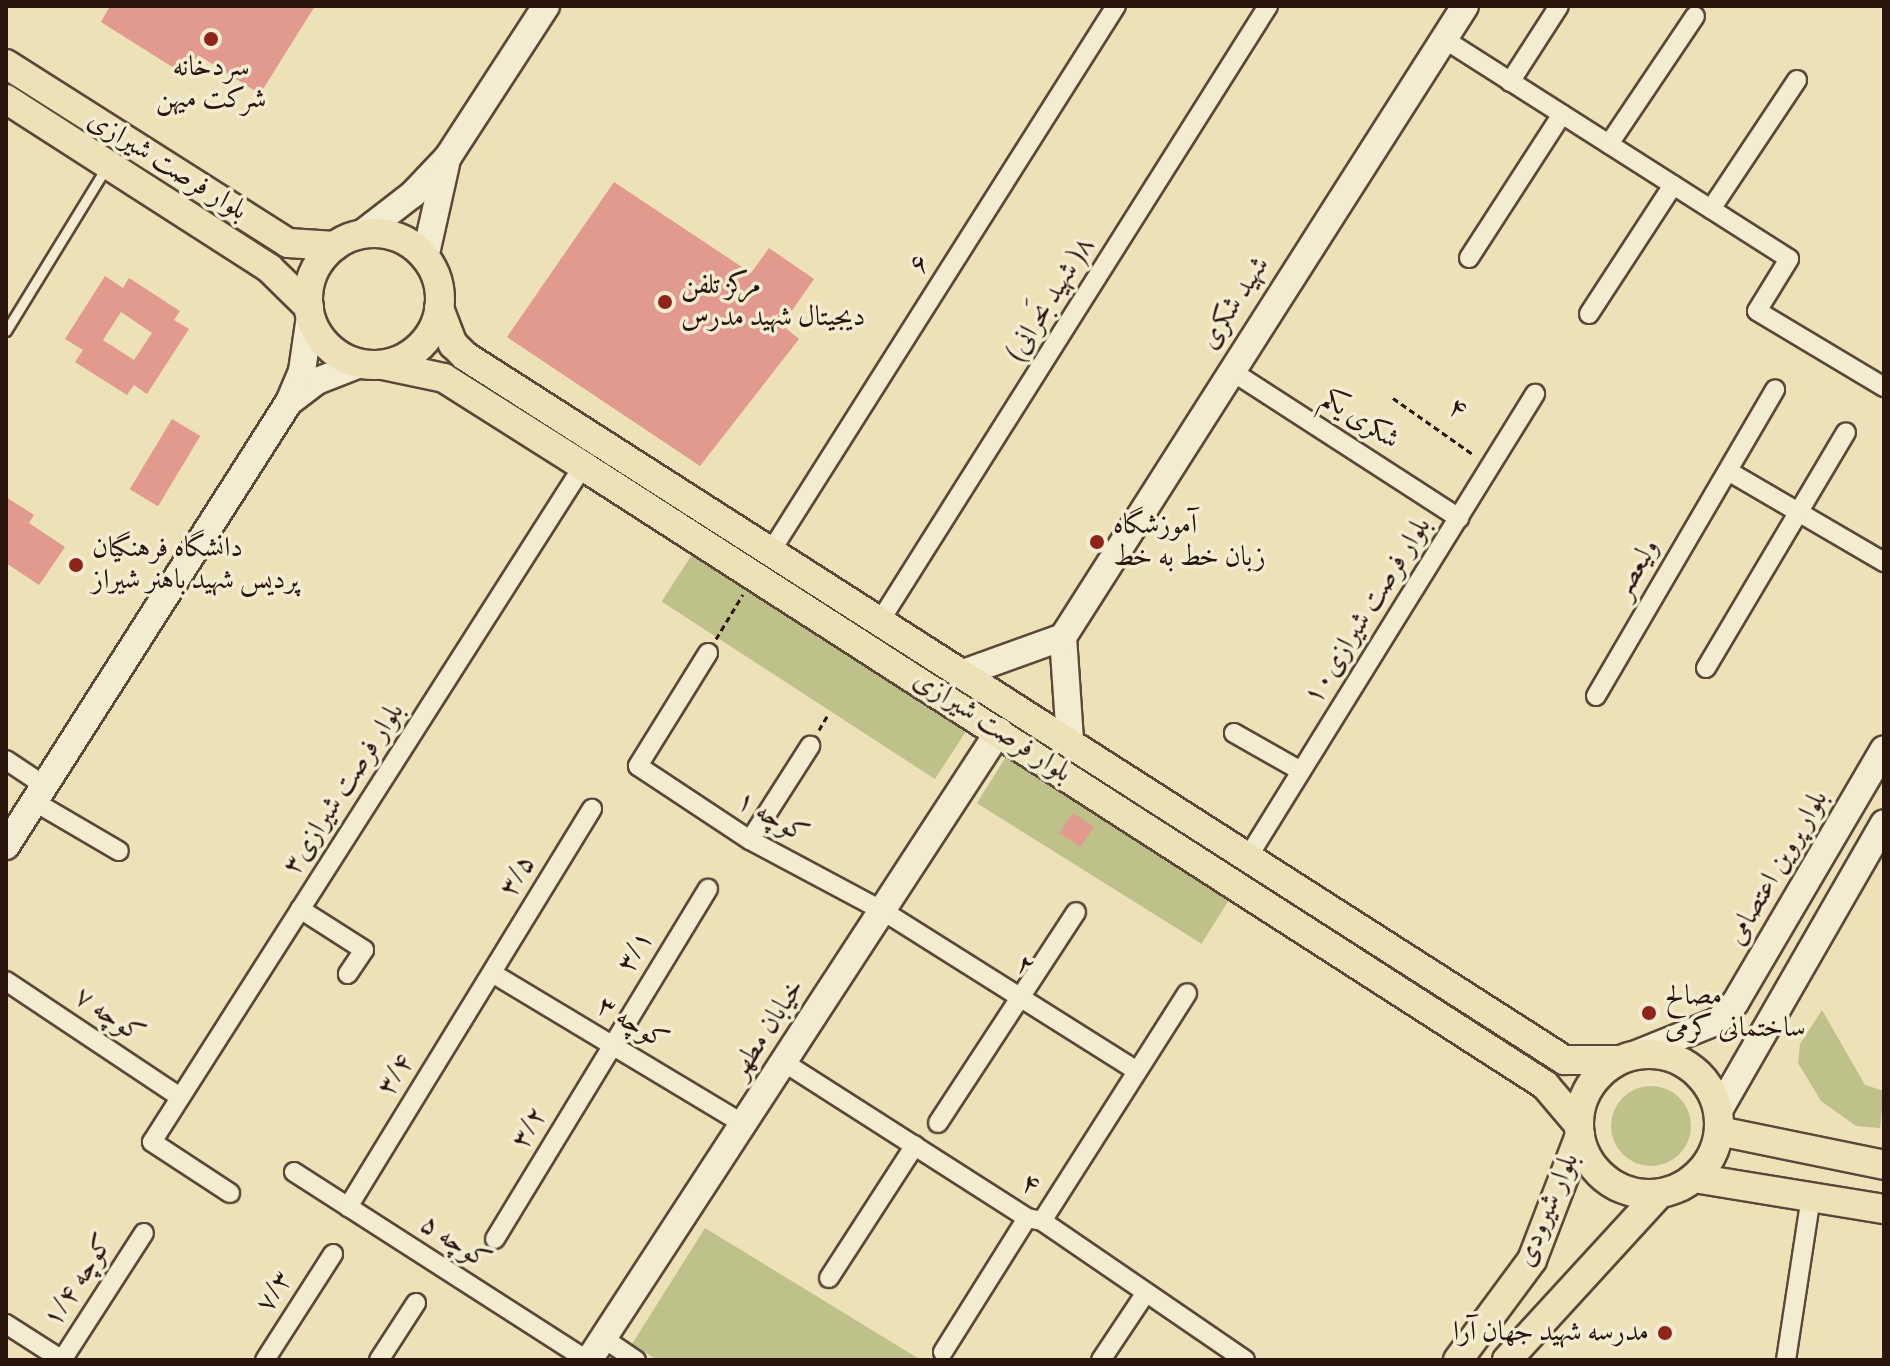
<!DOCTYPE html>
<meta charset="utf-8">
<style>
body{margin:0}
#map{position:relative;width:1890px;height:1366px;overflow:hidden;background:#ede1b8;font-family:Vollkorn,Amiri,serif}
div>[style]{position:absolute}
.green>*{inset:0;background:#bfc18a;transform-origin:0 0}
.round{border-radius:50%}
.building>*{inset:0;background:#e39a8e;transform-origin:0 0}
.path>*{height:3px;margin-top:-1.5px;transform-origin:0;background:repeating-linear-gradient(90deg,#2a150d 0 6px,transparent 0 10px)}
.roads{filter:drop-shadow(2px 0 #5b4838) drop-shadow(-2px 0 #5b4838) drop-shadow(0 2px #5b4838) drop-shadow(0 -2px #5b4838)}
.lane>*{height:9px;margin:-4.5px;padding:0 4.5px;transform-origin:4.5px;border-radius:4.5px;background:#f3ecd1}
.street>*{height:18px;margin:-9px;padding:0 9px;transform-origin:9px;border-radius:9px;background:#f3ecd1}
.secondary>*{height:26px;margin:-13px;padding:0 13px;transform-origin:13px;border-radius:13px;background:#f3ecd1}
.primary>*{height:28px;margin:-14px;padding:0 14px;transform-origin:14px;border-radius:14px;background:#ede1b8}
.primary>.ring{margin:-14px;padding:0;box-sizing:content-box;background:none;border:28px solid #ede1b8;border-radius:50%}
.dots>*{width:22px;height:22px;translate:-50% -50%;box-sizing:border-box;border:4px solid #f3ecd1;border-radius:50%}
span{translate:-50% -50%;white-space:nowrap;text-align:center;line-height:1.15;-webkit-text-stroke:7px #f3ecd1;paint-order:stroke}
.poi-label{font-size:28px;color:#2a150d}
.left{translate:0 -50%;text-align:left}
.right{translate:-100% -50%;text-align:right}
.street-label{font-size:28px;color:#2a150d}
.frame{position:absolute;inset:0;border:8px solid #2a150d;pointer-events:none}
</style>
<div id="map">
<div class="green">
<div style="left:697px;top:547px;width:326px;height:65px;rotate:33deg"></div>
<div style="left:1007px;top:755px;width:265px;height:57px;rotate:32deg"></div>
<div style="clip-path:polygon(1822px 1010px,1865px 1085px,1884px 1091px,1880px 1128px,1856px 1126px,1821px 1101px,1798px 1063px,1800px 1044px)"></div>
<div class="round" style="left:1611px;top:1086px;width:80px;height:80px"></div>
<div style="clip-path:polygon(705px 1228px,921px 1360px,657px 1360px,632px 1344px)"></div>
</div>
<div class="building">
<div style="clip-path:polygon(110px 6px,315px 6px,260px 94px,198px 55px,185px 75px,101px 22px)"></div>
<div style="clip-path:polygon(614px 182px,751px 273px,769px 248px,814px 279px,782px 325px,799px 339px,700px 466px,507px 337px)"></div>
<div style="clip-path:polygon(evenodd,105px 276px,123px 288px,129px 278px,180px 311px,174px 320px,189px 329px,147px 394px,134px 385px,127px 395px,75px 362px,83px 350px,65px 339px,105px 276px,121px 312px,152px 333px,134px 360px,103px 340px,121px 312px)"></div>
<div style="left:172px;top:419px;width:33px;height:82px;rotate:31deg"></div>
<div style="clip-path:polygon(6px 497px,34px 515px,29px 523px,65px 547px,39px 585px,6px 563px)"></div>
<div style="left:1073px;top:813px;width:25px;height:24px;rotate:34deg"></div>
</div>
<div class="path">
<div style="left:1393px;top:398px;width:99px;rotate:35.1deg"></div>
<div style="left:716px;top:639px;width:52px;rotate:-59deg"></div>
<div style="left:819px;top:730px;width:16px;rotate:-60deg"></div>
</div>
<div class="roads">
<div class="lane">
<div style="left:6px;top:331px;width:193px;rotate:-58.5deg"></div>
</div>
<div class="street">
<div style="left:1444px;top:39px;width:409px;rotate:32.5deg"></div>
<div style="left:1789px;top:259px;width:61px;rotate:121.6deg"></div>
<div style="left:1757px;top:311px;width:148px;rotate:30.9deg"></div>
<div style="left:1510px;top:82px;width:90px;rotate:-57.2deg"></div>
<div style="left:1609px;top:144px;width:154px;rotate:-56.1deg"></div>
<div style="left:1711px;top:209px;width:155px;rotate:-56.3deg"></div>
<div style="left:1469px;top:258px;width:171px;rotate:-57.1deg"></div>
<div style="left:1589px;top:314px;width:154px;rotate:-56.9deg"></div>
<div style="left:1230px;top:370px;width:273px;rotate:32.9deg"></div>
<div style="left:1728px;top:471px;width:181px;rotate:30.3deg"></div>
<div style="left:771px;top:551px;width:645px;rotate:-57.67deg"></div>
<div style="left:880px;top:621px;width:727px;rotate:-57.75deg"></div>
<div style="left:708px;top:653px;width:133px;rotate:121.8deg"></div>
<div style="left:638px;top:766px;width:134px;rotate:33.5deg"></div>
<div style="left:750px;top:840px;width:151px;rotate:28.1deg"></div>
<div style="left:883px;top:911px;width:298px;rotate:32.2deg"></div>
<div style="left:1706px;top:668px;width:274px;rotate:-59.3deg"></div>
<div style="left:1596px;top:696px;width:355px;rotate:-59.7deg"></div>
<div style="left:1234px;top:733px;width:77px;rotate:29.6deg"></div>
<div style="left:6px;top:760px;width:47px;rotate:33.7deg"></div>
<div style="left:35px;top:802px;width:97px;rotate:30.3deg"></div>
<div style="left:750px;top:840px;width:112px;rotate:-57.4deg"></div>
<div style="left:1248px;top:857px;width:545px;rotate:-58.21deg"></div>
<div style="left:300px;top:909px;width:76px;rotate:32.6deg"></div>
<div style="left:364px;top:950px;width:29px;rotate:124deg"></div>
<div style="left:492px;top:973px;width:293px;rotate:31deg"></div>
<div style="left:6px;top:981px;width:209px;rotate:33.7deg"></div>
<div style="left:785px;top:1063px;width:287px;rotate:32.6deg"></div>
<div style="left:1027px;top:1218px;width:15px;rotate:11deg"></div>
<div style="left:1042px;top:1221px;width:246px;rotate:34.4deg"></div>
<div style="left:938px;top:1123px;width:252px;rotate:-56.8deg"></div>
<div style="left:294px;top:1172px;width:348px;rotate:32.7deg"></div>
<div style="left:230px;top:1193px;width:93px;rotate:-146.8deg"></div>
<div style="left:152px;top:1142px;width:802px;rotate:-57.48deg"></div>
<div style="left:348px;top:1207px;width:467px;rotate:-58.5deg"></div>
<div style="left:1042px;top:1221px;width:270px;rotate:-57.5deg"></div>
<div style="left:495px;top:1239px;width:410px;rotate:-58.7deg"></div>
<div style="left:829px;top:1278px;width:158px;rotate:-57.1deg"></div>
<div style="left:6px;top:1324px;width:67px;rotate:32.7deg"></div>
<div style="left:603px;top:1338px;width:40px;rotate:34deg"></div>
<div style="left:943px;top:1352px;width:158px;rotate:-57.9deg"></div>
<div style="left:62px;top:1360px;width:151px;rotate:-57.2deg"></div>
<div style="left:265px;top:1360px;width:126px;rotate:-57.3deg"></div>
<div style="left:379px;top:1360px;width:68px;rotate:-57deg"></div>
<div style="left:1101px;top:1360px;width:79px;rotate:-56.3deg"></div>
<div style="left:1786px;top:1360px;width:165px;rotate:-81.3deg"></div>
</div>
<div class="secondary">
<div style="left:360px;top:235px;width:67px;rotate:-37.7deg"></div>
<div style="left:413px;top:194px;width:51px;rotate:-46.6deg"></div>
<div style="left:448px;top:157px;width:180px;rotate:-57deg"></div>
<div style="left:425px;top:258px;width:96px;rotate:-77.4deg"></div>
<div style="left:289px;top:402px;width:35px;rotate:-37deg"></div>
<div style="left:317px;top:381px;width:46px;rotate:-21.6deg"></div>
<div style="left:1063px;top:637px;width:748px;rotate:-57.5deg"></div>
<div style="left:1063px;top:637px;width:103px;rotate:86.1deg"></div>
<div style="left:963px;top:673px;width:106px;rotate:-19.8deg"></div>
<div style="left:6px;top:846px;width:527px;rotate:-57.49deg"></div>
<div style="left:289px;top:402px;width:34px;rotate:-67deg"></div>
<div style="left:302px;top:371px;width:56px;rotate:-81.7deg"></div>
<div style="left:1636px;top:1054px;width:88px;rotate:-21.9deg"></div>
<div style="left:1718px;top:1021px;width:25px;rotate:-47deg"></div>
<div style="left:1735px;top:1003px;width:294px;rotate:-59.6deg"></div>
<div style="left:1718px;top:1112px;width:333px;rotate:-60.1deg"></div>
<div style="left:589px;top:1360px;width:751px;rotate:-56.9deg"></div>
</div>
<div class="primary">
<div style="left:6px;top:64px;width:334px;rotate:32.4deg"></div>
<div style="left:288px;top:243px;width:47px;rotate:3.7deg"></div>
<div style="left:6px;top:99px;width:313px;rotate:32.7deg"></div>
<div style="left:269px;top:268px;width:56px;rotate:44.3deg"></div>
<div class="ring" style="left:308px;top:233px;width:104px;height:104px"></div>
<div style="left:439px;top:308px;width:39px;rotate:69deg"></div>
<div style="left:453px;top:344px;width:17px;rotate:45deg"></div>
<div style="left:465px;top:356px;width:1305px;rotate:32.64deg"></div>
<div style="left:1564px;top:1060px;width:54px"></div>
<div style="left:383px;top:365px;width:62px;rotate:12deg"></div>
<div style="left:444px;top:378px;width:165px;rotate:32.3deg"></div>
<div style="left:583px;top:466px;width:1144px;rotate:32.76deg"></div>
<div style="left:1545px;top:1085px;width:52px;rotate:49.6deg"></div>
<div class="ring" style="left:1579px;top:1054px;width:112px;height:112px"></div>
<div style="left:1719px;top:1131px;width:168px;rotate:11.6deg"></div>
<div style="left:1694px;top:1178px;width:193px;rotate:9.3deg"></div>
<div style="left:1458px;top:1360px;width:124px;rotate:-53.5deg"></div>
<div style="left:1532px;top:1260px;width:134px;rotate:-69deg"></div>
<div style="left:1507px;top:1360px;width:226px;rotate:-47.5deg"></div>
</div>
</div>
<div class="dots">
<div style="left:211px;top:39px;background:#8f2418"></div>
<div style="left:665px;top:302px;background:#8f2418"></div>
<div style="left:1097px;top:542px;background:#8f2418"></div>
<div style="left:76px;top:565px;background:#8f2418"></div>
<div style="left:1649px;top:1013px;background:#8f2418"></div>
<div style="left:1665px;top:1333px;background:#8f2418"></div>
</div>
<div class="poi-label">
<span style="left:211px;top:84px">سردخانه<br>شرکت میهن</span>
<span class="left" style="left:681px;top:302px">مرکز تلفن<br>دیجیتال شهید مدرس</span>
<span class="left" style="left:1113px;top:542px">آموزشگاه<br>زبان خط به خط</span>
<span class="left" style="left:92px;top:565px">دانشگاه فرهنگیان<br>پردیس شهید باهنر شیراز</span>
<span class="left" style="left:1665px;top:1013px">مصالح<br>ساختمانی کرمی</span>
<span class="right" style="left:1649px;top:1333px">مدرسه شهید جهان آرا</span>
</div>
<div class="street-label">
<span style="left:167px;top:166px;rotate:32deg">بلوار فرصت شیرازی</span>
<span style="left:920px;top:264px;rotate:-58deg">۶</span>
<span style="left:1051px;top:299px;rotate:-58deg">(شهید بَحرانی )۸</span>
<span style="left:1235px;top:303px;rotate:-57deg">شهید شکری</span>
<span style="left:1457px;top:409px;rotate:35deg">۴</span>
<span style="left:1360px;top:420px;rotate:33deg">شکری یکم</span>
<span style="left:1637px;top:569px;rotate:-60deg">ولیعصر</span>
<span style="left:1368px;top:611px;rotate:-58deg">بلوار فرصت شیرازی۱۰</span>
<span style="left:992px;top:727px;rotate:33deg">بلوار فرصت شیرازی</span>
<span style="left:344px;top:789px;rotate:-57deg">۳بلوار فرصت شیرازی</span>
<span style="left:772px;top:818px;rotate:30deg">کوچه ۱</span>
<span style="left:1778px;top:868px;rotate:-60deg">بلوار پروین اعتصامی</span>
<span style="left:518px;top:876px;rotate:-59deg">۳/۵</span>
<span style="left:636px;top:952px;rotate:-59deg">۳/۱</span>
<span style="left:1025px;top:966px;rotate:32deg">۲</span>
<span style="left:109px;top:1016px;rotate:34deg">کوچه ۷</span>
<span style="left:632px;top:1024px;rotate:31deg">کوچه ۳</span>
<span style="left:768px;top:1029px;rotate:-57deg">خیابان مطهر</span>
<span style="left:396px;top:1075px;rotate:-58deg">۳/۴</span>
<span style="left:530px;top:1128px;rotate:-59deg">۳/۲</span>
<span style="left:1030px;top:1185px;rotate:28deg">۴</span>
<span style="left:1548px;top:1210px;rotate:-67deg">بلوار شیرودی</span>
<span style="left:455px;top:1243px;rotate:33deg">کوچه ۵</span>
<span style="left:79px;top:1281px;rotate:-57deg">کوچه ۱/۴</span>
<span style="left:275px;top:1292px;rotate:-57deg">۷/۳</span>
</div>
<div class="frame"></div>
</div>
